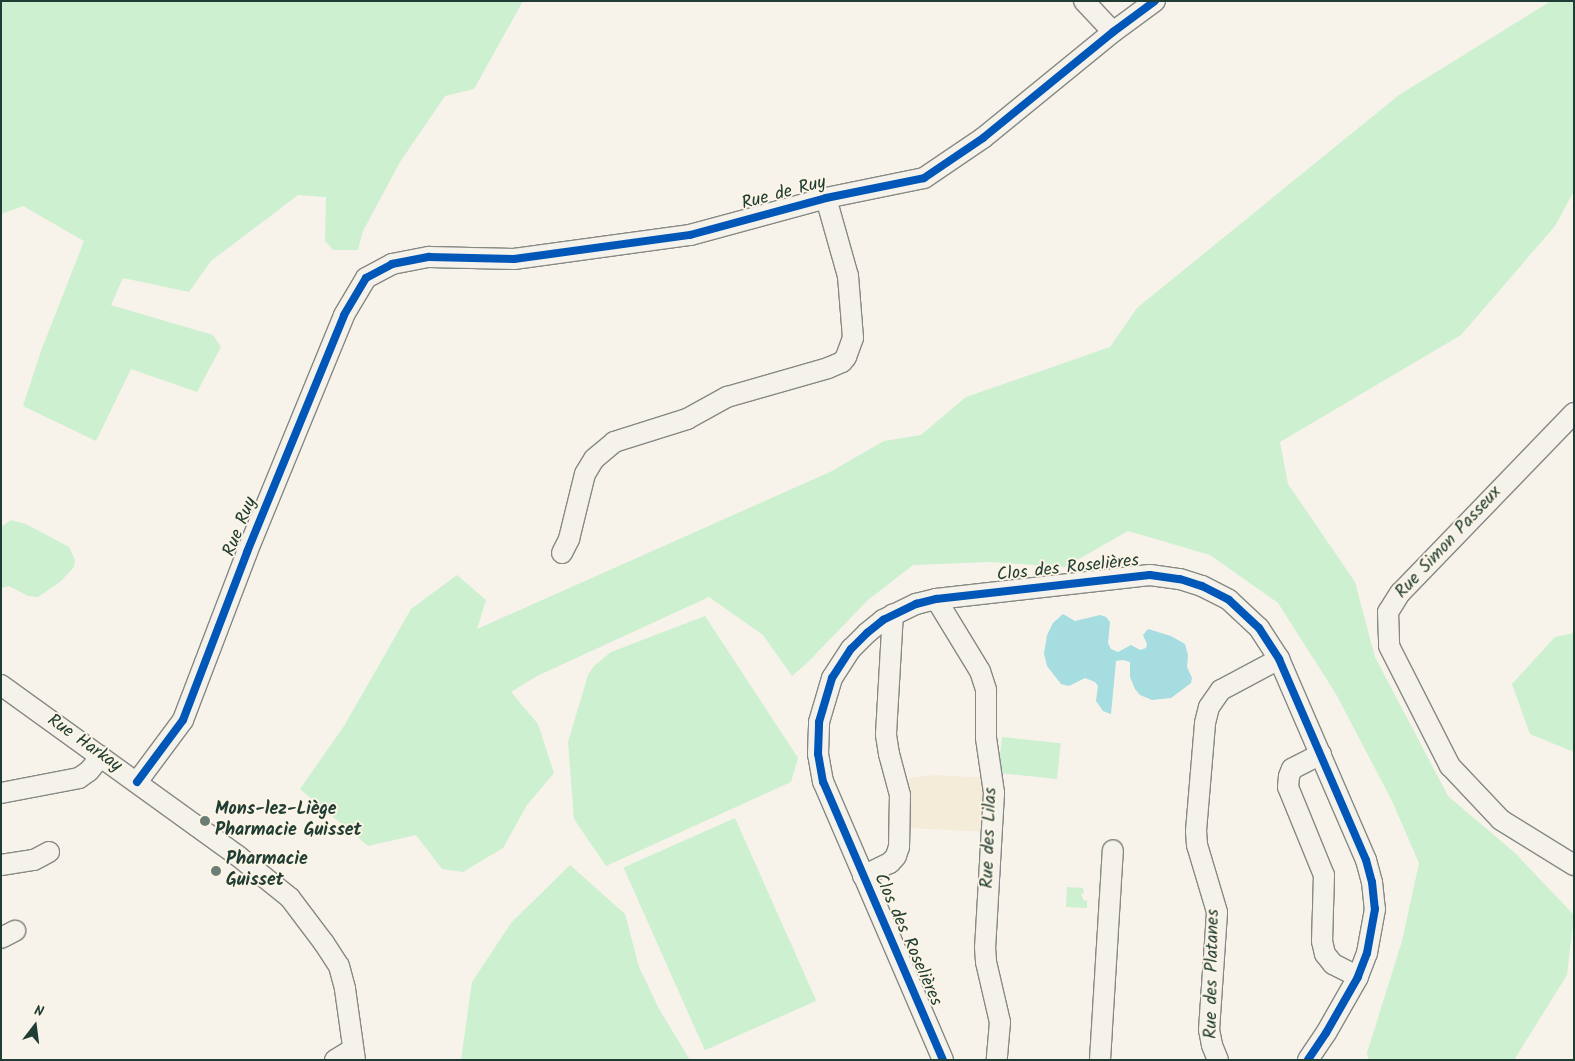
<!DOCTYPE html>
<meta charset="utf-8">
<style>
body{margin:0}
#map{position:relative;width:1575px;height:1061px;overflow:hidden;background:#f7f3ea;font-family:Kalam,sans-serif}
div>[style]{position:absolute}
.built>*{inset:0;background:#f4ebd9}
.green>*{inset:0;background:#ccf0d0;transform-origin:0 0}
.water>*{inset:0;background:#a5dde1}
.roads{filter:drop-shadow(1px 0 #868984) drop-shadow(-1px 0 #868984) drop-shadow(0 1px #868984) drop-shadow(0 -1px #868984)}
.minor>*{height:20px;margin:-10px;padding:0 10px;transform-origin:10px;border-radius:10px;background:#f5f2ec}
.cycleway>*{height:8px;margin:-4px;padding:0 4px;transform-origin:4px;border-radius:4px;background:#0057b8}
.dots>*{width:14px;height:14px;translate:-50% -50%;box-sizing:border-box;border:2px solid #fcf5e5;border-radius:50%}
span{translate:-50% -50%;white-space:nowrap;text-align:center;line-height:1.15;-webkit-text-stroke:4px #fcf5e5;paint-order:stroke}
.street-label{font-size:18px;color:#1f3d34}
.poi-label{font-size:18px;color:#1f3d34;font-weight:700}
.left{translate:0 -50%;text-align:left}
.frame{position:absolute;inset:0;border:2px solid #1f3d34;pointer-events:none}
.north{position:absolute;left:10px;top:1001px;width:50px;height:50px;-webkit-text-stroke:4px #fcf5e5;paint-order:stroke;rotate:15deg;font-size:14px;font-weight:700;line-height:20px;text-align:center;color:#1f3d34}
.north::after{content:'';display:block;margin:auto;width:18px;height:22px;background:#1f3d34;clip-path:polygon(50% 0,100% 100%,50% 72%,0 100%)}
</style>
<div id="map">
<div class="built">
<div style="clip-path:polygon(935px 775px,987px 778px,987px 832px,911px 828px,909px 778px)"></div>
</div>
<div class="green">
<div style="clip-path:polygon(1px 1px,523px 1px,474px 89px,445px 96px,400px 162px,363px 231px,358px 250px,333px 250px,325px 241px,326px 197px,298px 195px,211px 261px,189px 292px,123px 278px,111px 305px,213px 335px,221px 347px,197px 392px,131px 369px,96px 441px,23px 406px,41px 351px,84px 241px,23px 206px,1px 214px)"></div>
<div style="clip-path:polygon(1551px 1px,1574px 1px,1574px 191px,1555px 226px,1461px 335px,1280px 442px,1288px 484px,1355px 582px,1375px 657px,1448px 796px,1515px 853px,1574px 915px,1567px 975px,1514px 1060px,1369px 1060px,1367px 1053px,1402px 941px,1419px 863px,1392px 801px,1336px 694px,1278px 603px,1210px 555px,1128px 531px,1065px 567px,989px 562px,913px 565px,868px 600px,806px 664px,792px 676px,763px 635px,709px 597px,537px 676px,511px 692px,538px 724px,554px 773px,527px 805px,503px 848px,463px 872px,442px 869px,416px 835px,368px 846px,300px 789px,344px 726px,411px 609px,457px 575px,486px 600px,477px 629px,830px 472px,884px 441px,921px 435px,966px 397px,1110px 347px,1137px 308px,1399px 95px)"></div>
<div style="clip-path:polygon(11px 520px,26px 524px,69px 547px,75px 560px,74px 567px,60px 582px,38px 597px,28px 596px,9px 586px,1px 588px,1px 527px)"></div>
<div style="clip-path:polygon(705px 616px,798px 758px,791px 782px,606px 866px,574px 819px,568px 742px,588px 675px,594px 666px,611px 652px)"></div>
<div style="clip-path:polygon(1574px 633px,1574px 752px,1530px 734px,1512px 684px,1555px 637px)"></div>
<div style="left:1002px;top:737px;width:59px;height:36px;rotate:6deg"></div>
<div style="left:735px;top:818px;width:200px;height:122px;rotate:66deg"></div>
<div style="clip-path:polygon(570px 865px,625px 914px,639px 967px,659px 1009px,690px 1060px,461px 1060px,472px 982px,511px 923px)"></div>
<div style="clip-path:polygon(1067px 887px,1083px 888px,1084px 893px,1081px 894px,1084px 901px,1087px 900px,1087px 908px,1066px 907px)"></div>
</div>
<div class="water">
<div style="clip-path:polygon(1063px 614px,1075px 621px,1100px 615px,1106px 617px,1110px 622px,1108px 643px,1111px 649px,1118px 652px,1131px 645px,1140px 650px,1146px 648px,1147px 644px,1143px 635px,1148px 629px,1171px 636px,1185px 644px,1188px 655px,1187px 667px,1192px 678px,1191px 683px,1171px 698px,1152px 700px,1140px 695px,1135px 689px,1130px 677px,1130px 662px,1123px 660px,1116px 661px,1111px 714px,1103px 711px,1096px 701px,1098px 686px,1095px 682px,1085px 678px,1069px 686px,1061px 684px,1047px 666px,1044px 654px,1047px 635px,1053px 623px)"></div>
</div>
<div class="roads">
<div class="minor">
<div style="left:1084px;top:1px;width:42px;rotate:46.9deg"></div>
<div style="left:1574px;top:413px;width:250px;rotate:134deg"></div>
<div style="left:1400px;top:593px;width:22px;rotate:122deg"></div>
<div style="left:1388px;top:612px;width:34px;rotate:88deg"></div>
<div style="left:1389px;top:646px;width:135px;rotate:63.1deg"></div>
<div style="left:1450px;top:766px;width:74px;rotate:46.6deg"></div>
<div style="left:1501px;top:820px;width:86px;rotate:31.7deg"></div>
<div style="left:562px;top:553px;width:16px;rotate:-63deg"></div>
<div style="left:569px;top:539px;width:67px;rotate:-76.2deg"></div>
<div style="left:585px;top:474px;width:17px;rotate:-59deg"></div>
<div style="left:594px;top:459px;width:26px;rotate:-40deg"></div>
<div style="left:614px;top:442px;width:77px;rotate:-17.5deg"></div>
<div style="left:687px;top:419px;width:46px;rotate:-28.8deg"></div>
<div style="left:727px;top:397px;width:105px;rotate:-16deg"></div>
<div style="left:828px;top:368px;width:15px;rotate:-23deg"></div>
<div style="left:842px;top:362px;width:6px;rotate:-51deg"></div>
<div style="left:846px;top:357px;width:20px;rotate:-70deg"></div>
<div style="left:853px;top:338px;width:62px;rotate:-94.6deg"></div>
<div style="left:848px;top:276px;width:81px;rotate:-105.8deg"></div>
<div style="left:936px;top:599px;width:84px;rotate:58.6deg"></div>
<div style="left:980px;top:671px;width:20px;rotate:72deg"></div>
<div style="left:986px;top:690px;width:48px;rotate:90deg"></div>
<div style="left:986px;top:738px;width:56px;rotate:81.7deg"></div>
<div style="left:994px;top:793px;width:154px;rotate:93.3deg"></div>
<div style="left:985px;top:947px;width:15px;rotate:86deg"></div>
<div style="left:986px;top:962px;width:62px;rotate:76.9deg"></div>
<div style="left:1000px;top:1022px;width:38px;rotate:95deg"></div>
<div style="left:1px;top:685px;width:292px;rotate:35.8deg"></div>
<div style="left:238px;top:856px;width:67px;rotate:38.9deg"></div>
<div style="left:290px;top:898px;width:56px;rotate:52.9deg"></div>
<div style="left:324px;top:943px;width:27px;rotate:57deg"></div>
<div style="left:339px;top:966px;width:24px;rotate:75deg"></div>
<div style="left:345px;top:989px;width:72px;rotate:82deg"></div>
<div style="left:1321px;top:754px;width:33px;rotate:153deg"></div>
<div style="left:1292px;top:769px;width:8px;rotate:113deg"></div>
<div style="left:1289px;top:776px;width:11px;rotate:95deg"></div>
<div style="left:1288px;top:787px;width:95px;rotate:67.8deg"></div>
<div style="left:1324px;top:875px;width:66px;rotate:91.7deg"></div>
<div style="left:1322px;top:941px;width:13px;rotate:77deg"></div>
<div style="left:1325px;top:954px;width:13px;rotate:51deg"></div>
<div style="left:1333px;top:964px;width:28px;rotate:27deg"></div>
<div style="left:137px;top:782px;width:77px;rotate:-53.4deg"></div>
<div style="left:183px;top:720px;width:180px;rotate:-69.1deg"></div>
<div style="left:247px;top:552px;width:256px;rotate:-67.7deg"></div>
<div style="left:344px;top:315px;width:43px;rotate:-59.3deg"></div>
<div style="left:366px;top:278px;width:30px;rotate:-28deg"></div>
<div style="left:392px;top:264px;width:38px;rotate:-11deg"></div>
<div style="left:429px;top:257px;width:85px;rotate:1.3deg"></div>
<div style="left:514px;top:259px;width:178px;rotate:-7.8deg"></div>
<div style="left:690px;top:235px;width:141px;rotate:-15.2deg"></div>
<div style="left:826px;top:198px;width:100px;rotate:-11.5deg"></div>
<div style="left:924px;top:178px;width:71px;rotate:-34.1deg"></div>
<div style="left:983px;top:138px;width:168px;rotate:-39.2deg"></div>
<div style="left:1113px;top:32px;width:52px;rotate:-36.4deg"></div>
<div style="left:1px;top:793px;width:79px;rotate:-10.9deg"></div>
<div style="left:79px;top:778px;width:12px;rotate:-35deg"></div>
<div style="left:89px;top:771px;width:19px;rotate:-51deg"></div>
<div style="left:1px;top:865px;width:33px;rotate:-9deg"></div>
<div style="left:34px;top:860px;width:17px;rotate:-28deg"></div>
<div style="left:863px;top:876px;width:30px;rotate:-26deg"></div>
<div style="left:890px;top:863px;width:9px;rotate:-49deg"></div>
<div style="left:896px;top:856px;width:9px;rotate:-72deg"></div>
<div style="left:899px;top:847px;width:52px;rotate:-88.9deg"></div>
<div style="left:900px;top:795px;width:42px;rotate:-105deg"></div>
<div style="left:889px;top:754px;width:20px;rotate:-99deg"></div>
<div style="left:886px;top:734px;width:120px;rotate:-86.7deg"></div>
<div style="left:1px;top:938px;width:16px;rotate:-27deg"></div>
<div style="left:335px;top:1060px;width:21px;rotate:-31deg"></div>
<div style="left:943px;top:1060px;width:303px;rotate:-113.3deg"></div>
<div style="left:823px;top:782px;width:28px;rotate:-100deg"></div>
<div style="left:818px;top:754px;width:32px;rotate:-88deg"></div>
<div style="left:819px;top:722px;width:46px;rotate:-73.5deg"></div>
<div style="left:832px;top:678px;width:35px;rotate:-57deg"></div>
<div style="left:851px;top:649px;width:23px;rotate:-45deg"></div>
<div style="left:867px;top:633px;width:21px;rotate:-39deg"></div>
<div style="left:883px;top:620px;width:37px;rotate:-26deg"></div>
<div style="left:916px;top:604px;width:21px;rotate:-14deg"></div>
<div style="left:936px;top:599px;width:215px;rotate:-6.4deg"></div>
<div style="left:1150px;top:575px;width:30px;rotate:8deg"></div>
<div style="left:1180px;top:579px;width:23px;rotate:18deg"></div>
<div style="left:1202px;top:586px;width:30px;rotate:27deg"></div>
<div style="left:1229px;top:600px;width:41px;rotate:43deg"></div>
<div style="left:1259px;top:628px;width:37px;rotate:57deg"></div>
<div style="left:1279px;top:659px;width:219px;rotate:66.6deg"></div>
<div style="left:1366px;top:860px;width:23px;rotate:75deg"></div>
<div style="left:1372px;top:882px;width:27px;rotate:84deg"></div>
<div style="left:1375px;top:909px;width:45px;rotate:100.3deg"></div>
<div style="left:1367px;top:953px;width:26px;rotate:111deg"></div>
<div style="left:1358px;top:977px;width:64px;rotate:119.7deg"></div>
<div style="left:1326px;top:1033px;width:32px;rotate:124deg"></div>
<div style="left:1100px;top:1060px;width:210px;rotate:-86.5deg"></div>
<div style="left:1218px;top:1060px;width:16px;rotate:-112deg"></div>
<div style="left:1212px;top:1045px;width:15px;rotate:-101deg"></div>
<div style="left:1209px;top:1030px;width:118px;rotate:-86.1deg"></div>
<div style="left:1217px;top:912px;width:70px;rotate:-106.6deg"></div>
<div style="left:1197px;top:845px;width:14px;rotate:-94deg"></div>
<div style="left:1196px;top:831px;width:108px;rotate:-85.2deg"></div>
<div style="left:1205px;top:723px;width:16px;rotate:-76deg"></div>
<div style="left:1209px;top:707px;width:21px;rotate:-55deg"></div>
<div style="left:1221px;top:690px;width:66px;rotate:-28.1deg"></div>
</div>
</div>
<div class="cycleway">
<div style="left:137px;top:782px;width:77px;rotate:-53.4deg"></div>
<div style="left:183px;top:720px;width:180px;rotate:-69.1deg"></div>
<div style="left:247px;top:552px;width:256px;rotate:-67.7deg"></div>
<div style="left:344px;top:315px;width:43px;rotate:-59.3deg"></div>
<div style="left:366px;top:278px;width:30px;rotate:-28deg"></div>
<div style="left:392px;top:264px;width:38px;rotate:-11deg"></div>
<div style="left:429px;top:257px;width:85px;rotate:1.3deg"></div>
<div style="left:514px;top:259px;width:178px;rotate:-7.8deg"></div>
<div style="left:690px;top:235px;width:141px;rotate:-15.2deg"></div>
<div style="left:826px;top:198px;width:100px;rotate:-11.5deg"></div>
<div style="left:924px;top:178px;width:71px;rotate:-34.1deg"></div>
<div style="left:983px;top:138px;width:168px;rotate:-39.2deg"></div>
<div style="left:1113px;top:32px;width:52px;rotate:-36.4deg"></div>
<div style="left:943px;top:1060px;width:303px;rotate:-113.3deg"></div>
<div style="left:823px;top:782px;width:28px;rotate:-100deg"></div>
<div style="left:818px;top:754px;width:32px;rotate:-88deg"></div>
<div style="left:819px;top:722px;width:46px;rotate:-73.5deg"></div>
<div style="left:832px;top:678px;width:35px;rotate:-57deg"></div>
<div style="left:851px;top:649px;width:23px;rotate:-45deg"></div>
<div style="left:867px;top:633px;width:21px;rotate:-39deg"></div>
<div style="left:883px;top:620px;width:37px;rotate:-26deg"></div>
<div style="left:916px;top:604px;width:21px;rotate:-14deg"></div>
<div style="left:936px;top:599px;width:215px;rotate:-6.4deg"></div>
<div style="left:1150px;top:575px;width:30px;rotate:8deg"></div>
<div style="left:1180px;top:579px;width:23px;rotate:18deg"></div>
<div style="left:1202px;top:586px;width:30px;rotate:27deg"></div>
<div style="left:1229px;top:600px;width:41px;rotate:43deg"></div>
<div style="left:1259px;top:628px;width:37px;rotate:57deg"></div>
<div style="left:1279px;top:659px;width:219px;rotate:66.6deg"></div>
<div style="left:1366px;top:860px;width:23px;rotate:75deg"></div>
<div style="left:1372px;top:882px;width:27px;rotate:84deg"></div>
<div style="left:1375px;top:909px;width:45px;rotate:100.3deg"></div>
<div style="left:1367px;top:953px;width:26px;rotate:111deg"></div>
<div style="left:1358px;top:977px;width:64px;rotate:119.7deg"></div>
<div style="left:1326px;top:1033px;width:32px;rotate:124deg"></div>
</div>
<div class="dots">
<div style="left:205px;top:821px;background:#6b7d74"></div>
<div style="left:216px;top:871px;background:#6b7d74"></div>
</div>
<div class="street-label">
<span style="left:784px;top:194px;rotate:-15deg">Rue de Ruy</span>
<span style="left:241px;top:527px;rotate:-68deg">Rue Ruy</span>
<span style="left:1449px;top:543px;rotate:-47deg">Rue Simon Passeux</span>
<span style="left:1068px;top:569px;rotate:-6deg">Clos des Roselières</span>
<span style="left:84px;top:744px;rotate:35deg">Rue Harkay</span>
<span style="left:990px;top:838px;rotate:-88deg">Rue des Lilas</span>
<span style="left:907px;top:940px;rotate:66deg">Clos des Roselières</span>
<span style="left:1213px;top:974px;rotate:-89deg">Rue des Platanes</span>
</div>
<div class="poi-label">
<span class="left" style="left:215px;top:821px">Mons-lez-Liège<br>Pharmacie Guisset</span>
<span class="left" style="left:226px;top:871px">Pharmacie<br>Guisset</span>
</div>
<div class="frame"></div>
<div class="north">N</div>
</div>
